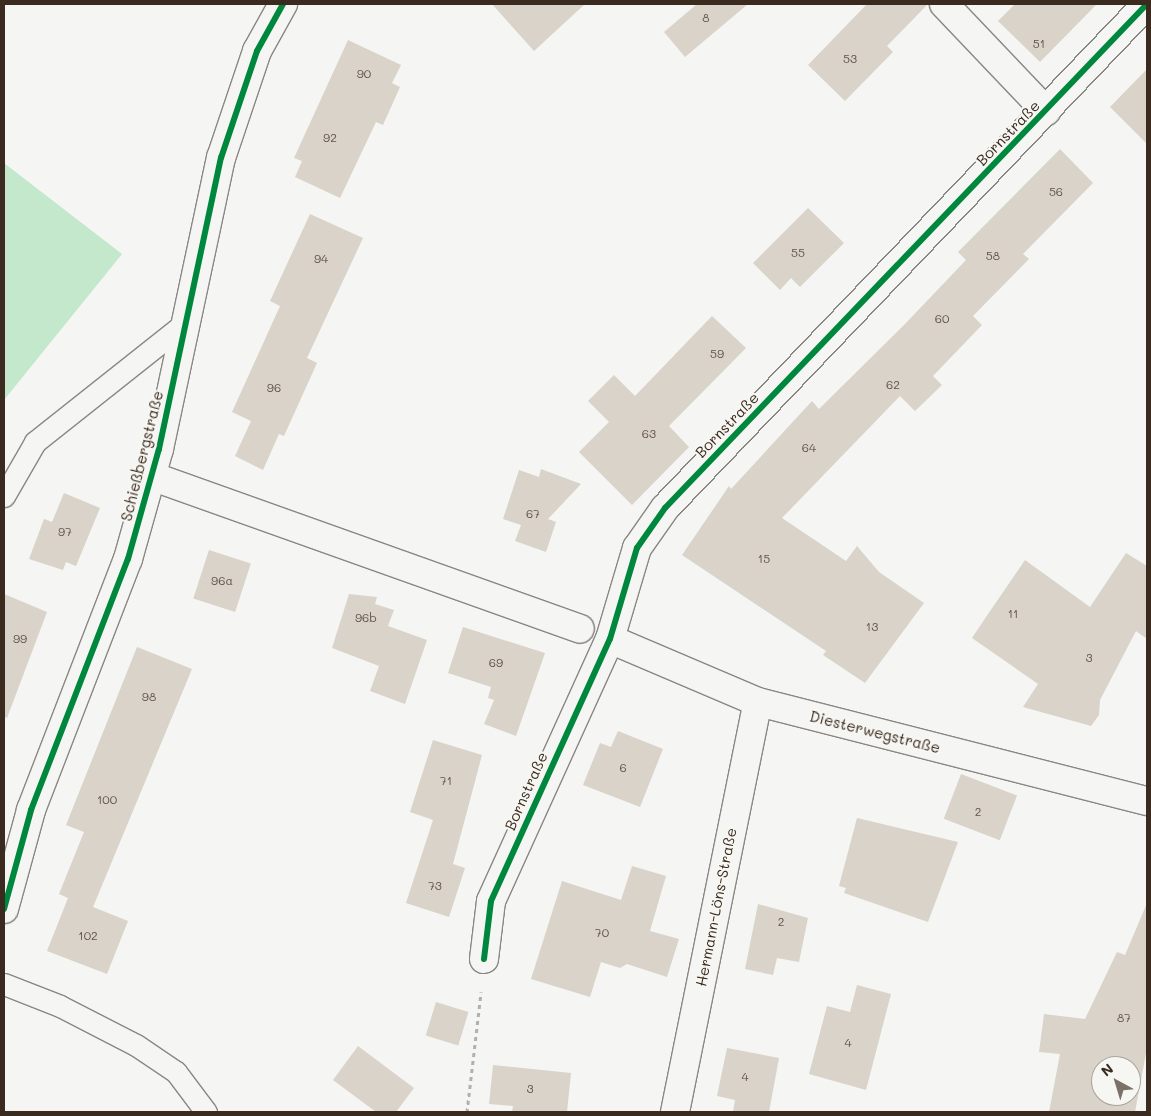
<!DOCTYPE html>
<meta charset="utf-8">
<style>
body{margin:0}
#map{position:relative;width:1151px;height:1116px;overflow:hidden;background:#f5f5f3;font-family:Mali,sans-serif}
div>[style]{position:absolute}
.green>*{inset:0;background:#c3e8cb}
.building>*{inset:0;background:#d9d3c9;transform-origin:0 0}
.path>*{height:3px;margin-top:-1.5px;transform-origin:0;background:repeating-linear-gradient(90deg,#b2b0ae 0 4px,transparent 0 8px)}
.roads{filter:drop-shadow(1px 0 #8a8683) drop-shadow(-1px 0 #8a8683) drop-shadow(0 1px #8a8683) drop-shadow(0 -1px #8a8683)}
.lane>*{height:21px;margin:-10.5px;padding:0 10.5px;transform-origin:10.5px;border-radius:10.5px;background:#f5f5f3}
.street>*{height:28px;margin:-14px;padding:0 14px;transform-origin:14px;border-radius:14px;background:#f5f5f3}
.cycleway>*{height:6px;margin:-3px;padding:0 3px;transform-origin:3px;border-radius:3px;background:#00873e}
span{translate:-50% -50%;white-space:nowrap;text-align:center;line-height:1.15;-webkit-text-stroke:4.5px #f6f6f2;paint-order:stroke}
.number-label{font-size:12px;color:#625449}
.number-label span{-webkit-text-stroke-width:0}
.street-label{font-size:15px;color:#3b2a1e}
.frame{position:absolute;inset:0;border:5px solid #3b2a1e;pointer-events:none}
.north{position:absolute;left:1091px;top:1056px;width:50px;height:50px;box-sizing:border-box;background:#f6f6f2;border:1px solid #aba49d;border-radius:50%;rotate:321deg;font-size:14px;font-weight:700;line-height:20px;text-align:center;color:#3b2a1e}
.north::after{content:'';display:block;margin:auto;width:18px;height:22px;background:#7c7169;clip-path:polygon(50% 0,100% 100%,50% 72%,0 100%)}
</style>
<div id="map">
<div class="green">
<div style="clip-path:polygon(4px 163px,122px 254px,4px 400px)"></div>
</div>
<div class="building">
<div style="clip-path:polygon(492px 4px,585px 4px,534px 51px)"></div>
<div style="clip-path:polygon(697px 4px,748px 4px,685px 57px,664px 32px)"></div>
<div style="clip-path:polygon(867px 4px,928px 4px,887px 46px,893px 52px,845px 101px,808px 65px)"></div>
<div style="clip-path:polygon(1015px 4px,1097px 4px,1040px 62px,998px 21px)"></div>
<div style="clip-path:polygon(348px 40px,401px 65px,392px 83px,400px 87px,383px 125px,376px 122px,340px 198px,295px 177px,302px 161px,294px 158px)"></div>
<div style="clip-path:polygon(1147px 69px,1147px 144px,1110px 107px)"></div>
<div style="clip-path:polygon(1060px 149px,1093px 183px,1023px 254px,1029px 259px,973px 316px,982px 325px,933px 376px,942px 385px,915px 411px,900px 396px,782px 518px,846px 561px,857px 546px,879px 572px,924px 603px,865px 683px,823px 655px,826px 651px,682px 555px,729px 486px,731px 489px,812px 401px,819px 409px,904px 325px,966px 260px,958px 252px)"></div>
<div style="clip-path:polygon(808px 208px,844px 243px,800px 287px,791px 278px,780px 290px,753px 263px)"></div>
<div style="clip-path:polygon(310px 214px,363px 238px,307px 358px,317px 363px,284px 436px,279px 434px,263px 470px,235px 456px,251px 421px,232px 412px,280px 306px,270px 301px)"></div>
<div style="clip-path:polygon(712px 316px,746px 348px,669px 426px,689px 447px,632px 505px,579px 452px,609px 422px,588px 401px,614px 375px,635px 396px)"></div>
<div style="clip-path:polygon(541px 469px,581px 484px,548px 519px,556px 522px,546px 552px,515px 541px,521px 525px,503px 519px,519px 470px,539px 477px)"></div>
<div style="clip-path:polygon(64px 493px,100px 508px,76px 566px,66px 562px,63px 570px,29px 559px,44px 519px,52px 522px)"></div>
<div style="left:209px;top:550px;width:44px;height:51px;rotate:18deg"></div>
<div style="clip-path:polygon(1126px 553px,1147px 566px,1147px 639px,1136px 631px,1100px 700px,1099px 715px,1091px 726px,1023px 707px,1038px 684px,972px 638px,986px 617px,1025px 560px,1090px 607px)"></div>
<div style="clip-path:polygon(4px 594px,47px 612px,7px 718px,4px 717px)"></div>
<div style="clip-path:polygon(349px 594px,377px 597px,375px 604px,394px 610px,388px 626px,427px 640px,405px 704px,370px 691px,379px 666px,332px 648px)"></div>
<div style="clip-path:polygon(463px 627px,545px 653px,516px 736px,484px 724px,494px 700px,488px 698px,491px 687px,448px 673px)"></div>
<div style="clip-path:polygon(137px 647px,192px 669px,93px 907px,128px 921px,107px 974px,47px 951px,68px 898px,59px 894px,84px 832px,66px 825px)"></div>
<div style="clip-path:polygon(618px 731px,663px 749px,640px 807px,583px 785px,600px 743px,611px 747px)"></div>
<div style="clip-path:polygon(433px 740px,482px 755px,453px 864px,465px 868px,449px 917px,406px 903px,433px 820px,410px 812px)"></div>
<div style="left:961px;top:774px;width:60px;height:48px;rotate:21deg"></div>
<div style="clip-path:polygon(857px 818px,958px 842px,928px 922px,844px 893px,846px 888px,839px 886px)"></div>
<div style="clip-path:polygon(632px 866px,666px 876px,650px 931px,679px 939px,667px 977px,627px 964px,620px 968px,601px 962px,590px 997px,531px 979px,562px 881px,621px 900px)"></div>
<div style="clip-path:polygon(evenodd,1147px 903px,1147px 1048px,1135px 1112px,1049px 1112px,1060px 1054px,1039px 1052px,1044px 1014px,1085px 1019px,1117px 952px,1125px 955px,1147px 903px,1101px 1066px,1131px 1066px,1131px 1096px,1101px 1096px,1101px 1066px)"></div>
<div style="clip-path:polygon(758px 904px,808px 918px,799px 962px,777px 958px,773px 975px,745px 969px)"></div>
<div style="clip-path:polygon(857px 985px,891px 994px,866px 1090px,809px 1074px,827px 1006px,850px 1012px)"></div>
<div style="left:436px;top:1002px;width:34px;height:35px;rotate:17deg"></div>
<div style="clip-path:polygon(358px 1046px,414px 1088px,396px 1112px,376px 1112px,333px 1080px)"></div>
<div style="clip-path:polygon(727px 1048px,779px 1058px,769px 1112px,733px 1112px,735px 1100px,717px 1096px)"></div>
<div style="clip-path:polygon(493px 1065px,571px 1073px,567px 1112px,512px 1112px,513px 1106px,489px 1104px)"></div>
</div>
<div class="path">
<div style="left:467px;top:1112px;width:121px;rotate:-83.3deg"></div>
</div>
<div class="roads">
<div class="lane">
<div style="left:4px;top:496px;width:62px;rotate:-60.1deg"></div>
<div style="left:35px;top:442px;width:191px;rotate:-38.4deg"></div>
<div style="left:4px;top:984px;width:60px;rotate:21.4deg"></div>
<div style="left:60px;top:1006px;width:85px;rotate:27.2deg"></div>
<div style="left:136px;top:1045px;width:48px;rotate:34deg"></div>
<div style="left:176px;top:1072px;width:50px;rotate:53.1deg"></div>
</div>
<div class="street">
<div style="left:944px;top:4px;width:148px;rotate:46.4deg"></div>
<div style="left:151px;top:476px;width:455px;rotate:19.6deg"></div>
<div style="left:610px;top:639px;width:161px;rotate:23.1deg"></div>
<div style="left:758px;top:702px;width:401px;rotate:14.3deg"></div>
<div style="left:4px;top:909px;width:103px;rotate:-74.7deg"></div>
<div style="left:31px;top:810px;width:269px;rotate:-68.9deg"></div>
<div style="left:128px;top:559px;width:114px;rotate:-74.3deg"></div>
<div style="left:159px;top:449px;width:298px;rotate:-78deg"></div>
<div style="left:221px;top:158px;width:113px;rotate:-71.4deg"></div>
<div style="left:257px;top:51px;width:54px;rotate:-61deg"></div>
<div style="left:484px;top:959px;width:58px;rotate:-83.1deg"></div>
<div style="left:491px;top:901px;width:288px;rotate:-65.6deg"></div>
<div style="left:610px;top:639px;width:95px;rotate:-73.5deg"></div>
<div style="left:637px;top:548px;width:49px;rotate:-55deg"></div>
<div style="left:665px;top:508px;width:697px;rotate:-46.28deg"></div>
<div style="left:675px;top:1112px;width:418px;rotate:-78.6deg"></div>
</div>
</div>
<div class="cycleway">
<div style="left:4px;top:909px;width:103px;rotate:-74.7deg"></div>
<div style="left:31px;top:810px;width:269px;rotate:-68.9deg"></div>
<div style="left:128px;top:559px;width:114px;rotate:-74.3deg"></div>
<div style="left:159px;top:449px;width:298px;rotate:-78deg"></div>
<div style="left:221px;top:158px;width:113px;rotate:-71.4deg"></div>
<div style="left:257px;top:51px;width:54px;rotate:-61deg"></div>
<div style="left:484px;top:959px;width:58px;rotate:-83.1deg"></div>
<div style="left:491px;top:901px;width:288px;rotate:-65.6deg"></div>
<div style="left:610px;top:639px;width:95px;rotate:-73.5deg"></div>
<div style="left:637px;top:548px;width:49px;rotate:-55deg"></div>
<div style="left:665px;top:508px;width:697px;rotate:-46.28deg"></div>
</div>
<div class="number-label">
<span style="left:706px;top:18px">8</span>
<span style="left:1039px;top:44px">51</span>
<span style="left:850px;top:59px">53</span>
<span style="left:364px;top:74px">90</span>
<span style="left:330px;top:138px">92</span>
<span style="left:1056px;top:192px">56</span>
<span style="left:798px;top:253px">55</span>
<span style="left:993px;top:256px">58</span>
<span style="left:321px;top:259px">94</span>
<span style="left:942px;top:319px">60</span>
<span style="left:717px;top:354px">59</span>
<span style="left:893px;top:385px">62</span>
<span style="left:274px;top:388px">96</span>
<span style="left:649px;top:434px">63</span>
<span style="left:809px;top:448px">64</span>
<span style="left:533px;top:514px">67</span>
<span style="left:65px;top:532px">97</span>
<span style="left:764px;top:559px">15</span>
<span style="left:222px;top:581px">96a</span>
<span style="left:1013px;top:614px">11</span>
<span style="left:366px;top:618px">96b</span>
<span style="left:872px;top:627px">13</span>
<span style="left:20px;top:639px">99</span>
<span style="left:1089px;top:658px">3</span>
<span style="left:496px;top:663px">69</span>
<span style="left:149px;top:697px">98</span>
<span style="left:623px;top:768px">6</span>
<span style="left:446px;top:781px">71</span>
<span style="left:107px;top:800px">100</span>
<span style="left:978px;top:812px">2</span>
<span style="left:435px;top:886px">73</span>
<span style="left:781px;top:922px">2</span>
<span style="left:602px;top:933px">70</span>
<span style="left:88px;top:936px">102</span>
<span style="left:1124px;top:1018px">87</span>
<span style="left:848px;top:1043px">4</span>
<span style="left:745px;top:1077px">4</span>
<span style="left:530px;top:1089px">3</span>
</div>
<div class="street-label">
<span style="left:1008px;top:133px;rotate:-46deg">Bornstraße</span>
<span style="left:727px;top:425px;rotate:-46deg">Bornstraße</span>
<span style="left:142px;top:456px;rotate:-76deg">Schießbergstraße</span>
<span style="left:875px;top:732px;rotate:14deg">Diesterwegstraße</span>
<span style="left:526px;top:791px;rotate:-66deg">Bornstraße</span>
<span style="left:716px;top:907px;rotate:-79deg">Hermann-Löns-Straße</span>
</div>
<div class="frame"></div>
<div class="north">N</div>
</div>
